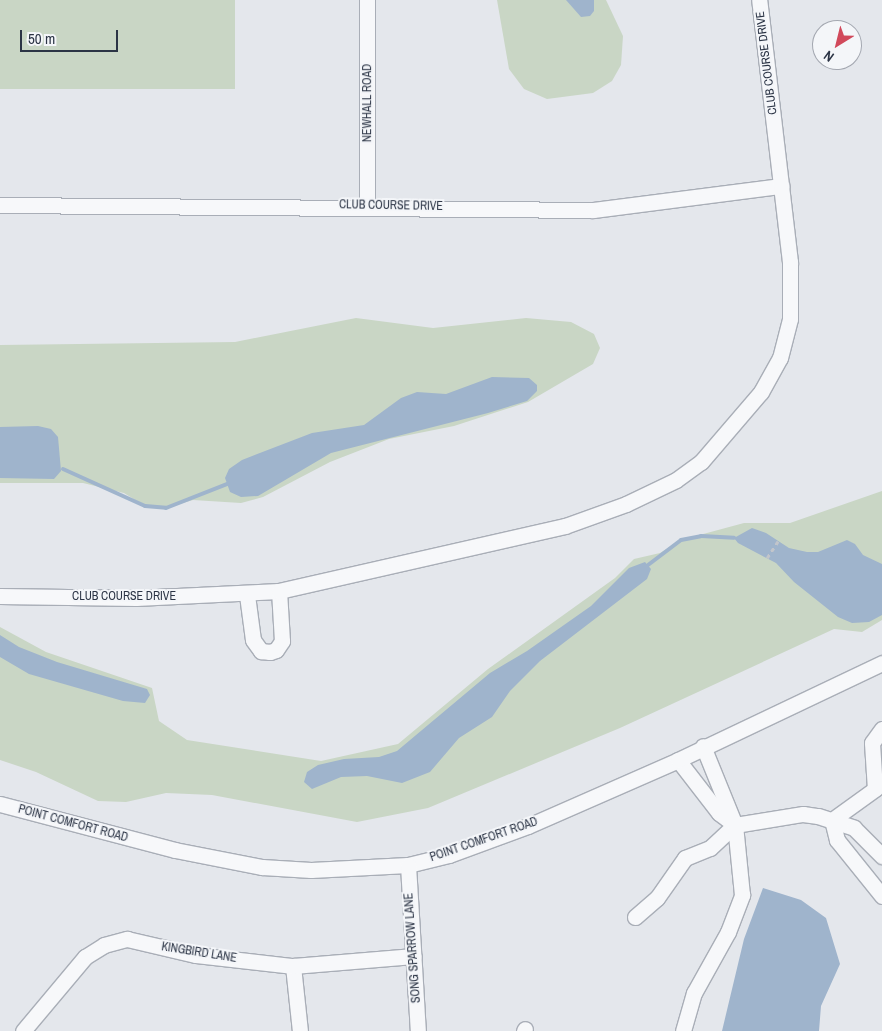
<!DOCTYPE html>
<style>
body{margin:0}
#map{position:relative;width:882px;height:1031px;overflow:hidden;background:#e4e7ec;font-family:"Archivo Narrow",sans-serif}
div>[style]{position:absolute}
.green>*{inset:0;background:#c9d6c5;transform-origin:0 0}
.water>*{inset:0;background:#9fb4cc}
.stream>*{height:4px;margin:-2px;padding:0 2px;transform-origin:2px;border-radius:2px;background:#9fb4cc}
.path>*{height:2.5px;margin-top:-1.25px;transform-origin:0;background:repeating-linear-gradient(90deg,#c2c5cb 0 4px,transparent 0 8px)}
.roads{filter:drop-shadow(1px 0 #a9aeb7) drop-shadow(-1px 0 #a9aeb7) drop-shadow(0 1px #a9aeb7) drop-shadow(0 -1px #a9aeb7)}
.minor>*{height:15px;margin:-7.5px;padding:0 7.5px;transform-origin:7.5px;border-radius:7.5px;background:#f7f8fa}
span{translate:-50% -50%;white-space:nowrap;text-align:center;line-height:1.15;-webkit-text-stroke:4px #f4f6f9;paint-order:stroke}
.street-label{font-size:12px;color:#2b3445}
.north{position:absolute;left:812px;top:20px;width:50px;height:50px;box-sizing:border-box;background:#f4f6f9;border:1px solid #a4a8b1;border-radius:50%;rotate:216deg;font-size:14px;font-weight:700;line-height:20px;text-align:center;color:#2b3445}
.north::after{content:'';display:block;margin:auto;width:18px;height:22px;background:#d1495b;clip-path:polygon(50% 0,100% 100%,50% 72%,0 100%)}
.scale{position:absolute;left:20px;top:30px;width:98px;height:22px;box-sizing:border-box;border:2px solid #2b3445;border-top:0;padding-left:6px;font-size:15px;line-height:18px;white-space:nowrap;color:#2b3445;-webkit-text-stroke:4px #f4f6f9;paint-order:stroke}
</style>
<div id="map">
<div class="green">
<div style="left:0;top:0;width:235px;height:89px"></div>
<div style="clip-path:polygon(497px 0,606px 0,623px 36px,621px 65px,612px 81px,593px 93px,547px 99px,524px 89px,509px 69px)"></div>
<div style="clip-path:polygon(356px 318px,433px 328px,526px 318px,571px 322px,594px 334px,600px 348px,593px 364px,528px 402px,454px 426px,389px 439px,330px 462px,263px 497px,241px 503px,193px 500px,166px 508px,145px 506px,124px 493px,83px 483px,0 483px,0 345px,235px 342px)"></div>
<div style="clip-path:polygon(882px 491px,882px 620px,862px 632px,834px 629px,620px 728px,428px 808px,357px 822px,212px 795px,166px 793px,126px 802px,98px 801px,36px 772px,0 760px,0 627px,46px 652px,152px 688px,159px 721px,187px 740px,321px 761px,398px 744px,488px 669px,615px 578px,634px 559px,660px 553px,681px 540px,744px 523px,790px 523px)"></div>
</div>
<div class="water">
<div style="clip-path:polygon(566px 0,594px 0,594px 11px,590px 16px,581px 17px)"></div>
<div style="clip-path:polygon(492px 377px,529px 378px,537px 385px,537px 391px,527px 401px,488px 413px,331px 453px,258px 496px,241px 497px,230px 492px,225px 478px,229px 469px,242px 460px,312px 433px,364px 425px,401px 398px,417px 392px,446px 394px)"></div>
<div style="clip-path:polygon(38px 426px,51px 429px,58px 437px,61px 471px,54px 479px,0 478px,0 427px)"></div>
<div style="clip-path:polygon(752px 528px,766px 533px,789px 548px,807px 552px,818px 552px,847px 540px,855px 544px,863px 555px,882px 564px,882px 615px,869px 622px,852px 623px,838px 617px,794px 582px,776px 563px,738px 543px,734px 538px)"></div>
<div style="clip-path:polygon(645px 562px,651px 569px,647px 579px,540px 661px,510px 691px,492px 717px,459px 738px,430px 772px,402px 783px,367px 776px,341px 777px,312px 789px,304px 782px,307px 772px,318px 765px,344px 759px,379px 757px,397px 751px,490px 673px,527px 651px,591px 606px,629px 568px)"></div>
<div style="clip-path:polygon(0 635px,19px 647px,57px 662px,147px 689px,150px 695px,145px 703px,123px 701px,29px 674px,0 657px)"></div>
<div style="clip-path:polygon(763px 888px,801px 900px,826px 918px,840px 964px,821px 1006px,819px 1031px,722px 1031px,744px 939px)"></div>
</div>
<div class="stream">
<div style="left:63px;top:469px;width:90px;rotate:24.3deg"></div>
<div style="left:145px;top:506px;width:21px;rotate:5deg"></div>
<div style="left:166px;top:508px;width:66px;rotate:-21.5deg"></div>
<div style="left:648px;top:565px;width:41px;rotate:-37.1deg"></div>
<div style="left:681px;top:540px;width:20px;rotate:-11deg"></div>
<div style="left:701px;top:536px;width:33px;rotate:3deg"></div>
</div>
<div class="path">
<div style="left:767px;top:558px;width:20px;rotate:-57deg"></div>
</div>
<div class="roads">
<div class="minor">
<div style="left:0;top:205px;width:593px;rotate:0.48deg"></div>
<div style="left:593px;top:210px;width:190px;rotate:-7.3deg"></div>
<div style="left:367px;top:206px;width:206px;rotate:-90deg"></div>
<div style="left:247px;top:595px;width:45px;rotate:82.4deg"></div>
<div style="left:253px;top:640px;width:14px;rotate:54deg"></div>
<div style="left:261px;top:651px;width:9px;rotate:6deg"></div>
<div style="left:270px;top:652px;width:6px;rotate:-18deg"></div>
<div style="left:276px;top:650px;width:11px;rotate:-56deg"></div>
<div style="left:282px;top:641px;width:50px;rotate:-93.4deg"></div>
<div style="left:0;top:596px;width:136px;rotate:0.8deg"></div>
<div style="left:136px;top:598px;width:143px;rotate:-2.8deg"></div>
<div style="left:279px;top:591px;width:293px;rotate:-12.8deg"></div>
<div style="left:565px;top:526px;width:65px;rotate:-19.8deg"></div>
<div style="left:626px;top:504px;width:55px;rotate:-25.6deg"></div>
<div style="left:676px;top:480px;width:31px;rotate:-36deg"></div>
<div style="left:701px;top:462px;width:92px;rotate:-49.4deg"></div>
<div style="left:761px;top:392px;width:39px;rotate:-61deg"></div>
<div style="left:780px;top:358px;width:40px;rotate:-75.6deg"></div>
<div style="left:790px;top:319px;width:57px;rotate:-90deg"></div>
<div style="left:790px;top:262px;width:264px;rotate:-96.7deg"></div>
<div style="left:882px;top:729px;width:17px;rotate:126deg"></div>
<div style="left:872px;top:743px;width:46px;rotate:86.3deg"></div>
<div style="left:875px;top:789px;width:53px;rotate:144.2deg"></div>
<div style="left:832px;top:820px;width:21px;rotate:76deg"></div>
<div style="left:837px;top:840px;width:72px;rotate:51.2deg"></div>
<div style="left:678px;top:760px;width:67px;rotate:52.3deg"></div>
<div style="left:719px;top:813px;width:20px;rotate:37deg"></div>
<div style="left:0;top:804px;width:181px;rotate:14.7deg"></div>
<div style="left:175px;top:850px;width:89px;rotate:11.1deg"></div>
<div style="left:262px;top:867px;width:49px;rotate:3.5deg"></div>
<div style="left:311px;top:870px;width:97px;rotate:-3deg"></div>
<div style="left:408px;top:865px;width:42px;rotate:-13.7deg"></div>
<div style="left:449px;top:855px;width:84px;rotate:-20.2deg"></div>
<div style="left:528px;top:826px;width:164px;rotate:-23.7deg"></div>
<div style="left:678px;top:760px;width:226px;rotate:-25.4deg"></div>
<div style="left:735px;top:825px;width:69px;rotate:-9.2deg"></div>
<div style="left:803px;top:814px;width:15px;rotate:8deg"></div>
<div style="left:818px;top:816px;width:38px;rotate:18deg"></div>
<div style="left:854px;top:828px;width:40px;rotate:45deg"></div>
<div style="left:408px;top:865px;width:166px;rotate:86.6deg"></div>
<div style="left:635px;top:917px;width:29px;rotate:-41deg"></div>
<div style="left:657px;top:898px;width:49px;rotate:-55deg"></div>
<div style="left:685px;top:858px;width:27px;rotate:-22deg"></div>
<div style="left:710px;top:848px;width:34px;rotate:-43deg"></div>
<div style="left:293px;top:966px;width:65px;rotate:83.9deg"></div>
<div style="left:23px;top:1031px;width:97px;rotate:-50deg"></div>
<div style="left:85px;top:957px;width:22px;rotate:-32deg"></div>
<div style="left:104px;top:945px;width:24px;rotate:-15deg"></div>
<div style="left:127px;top:939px;width:71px;rotate:13.1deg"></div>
<div style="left:196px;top:955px;width:98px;rotate:6.5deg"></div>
<div style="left:293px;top:966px;width:121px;rotate:-4.7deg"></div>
<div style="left:524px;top:1031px;width:2px;rotate:-63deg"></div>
<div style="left:683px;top:1031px;width:40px;rotate:-74deg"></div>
<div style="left:694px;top:993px;width:70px;rotate:-60.9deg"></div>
<div style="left:728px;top:932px;width:40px;rotate:-69deg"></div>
<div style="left:742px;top:895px;width:70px;rotate:-95.7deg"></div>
<div style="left:735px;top:825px;width:85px;rotate:-112.1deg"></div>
</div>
</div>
<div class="street-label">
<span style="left:767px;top:63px;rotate:-97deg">CLUB COURSE DRIVE</span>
<span style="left:368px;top:103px;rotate:-90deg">NEWHALL ROAD</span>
<span style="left:391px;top:206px;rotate:1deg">CLUB COURSE DRIVE</span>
<span style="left:124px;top:597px">CLUB COURSE DRIVE</span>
<span style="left:73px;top:824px;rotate:15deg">POINT COMFORT ROAD</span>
<span style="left:484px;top:840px;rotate:-19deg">POINT COMFORT ROAD</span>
<span style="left:413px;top:948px;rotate:-94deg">SONG SPARROW LANE</span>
<span style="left:199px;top:953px;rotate:9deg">KINGBIRD LANE</span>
</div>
<div class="north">N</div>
<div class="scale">50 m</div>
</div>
